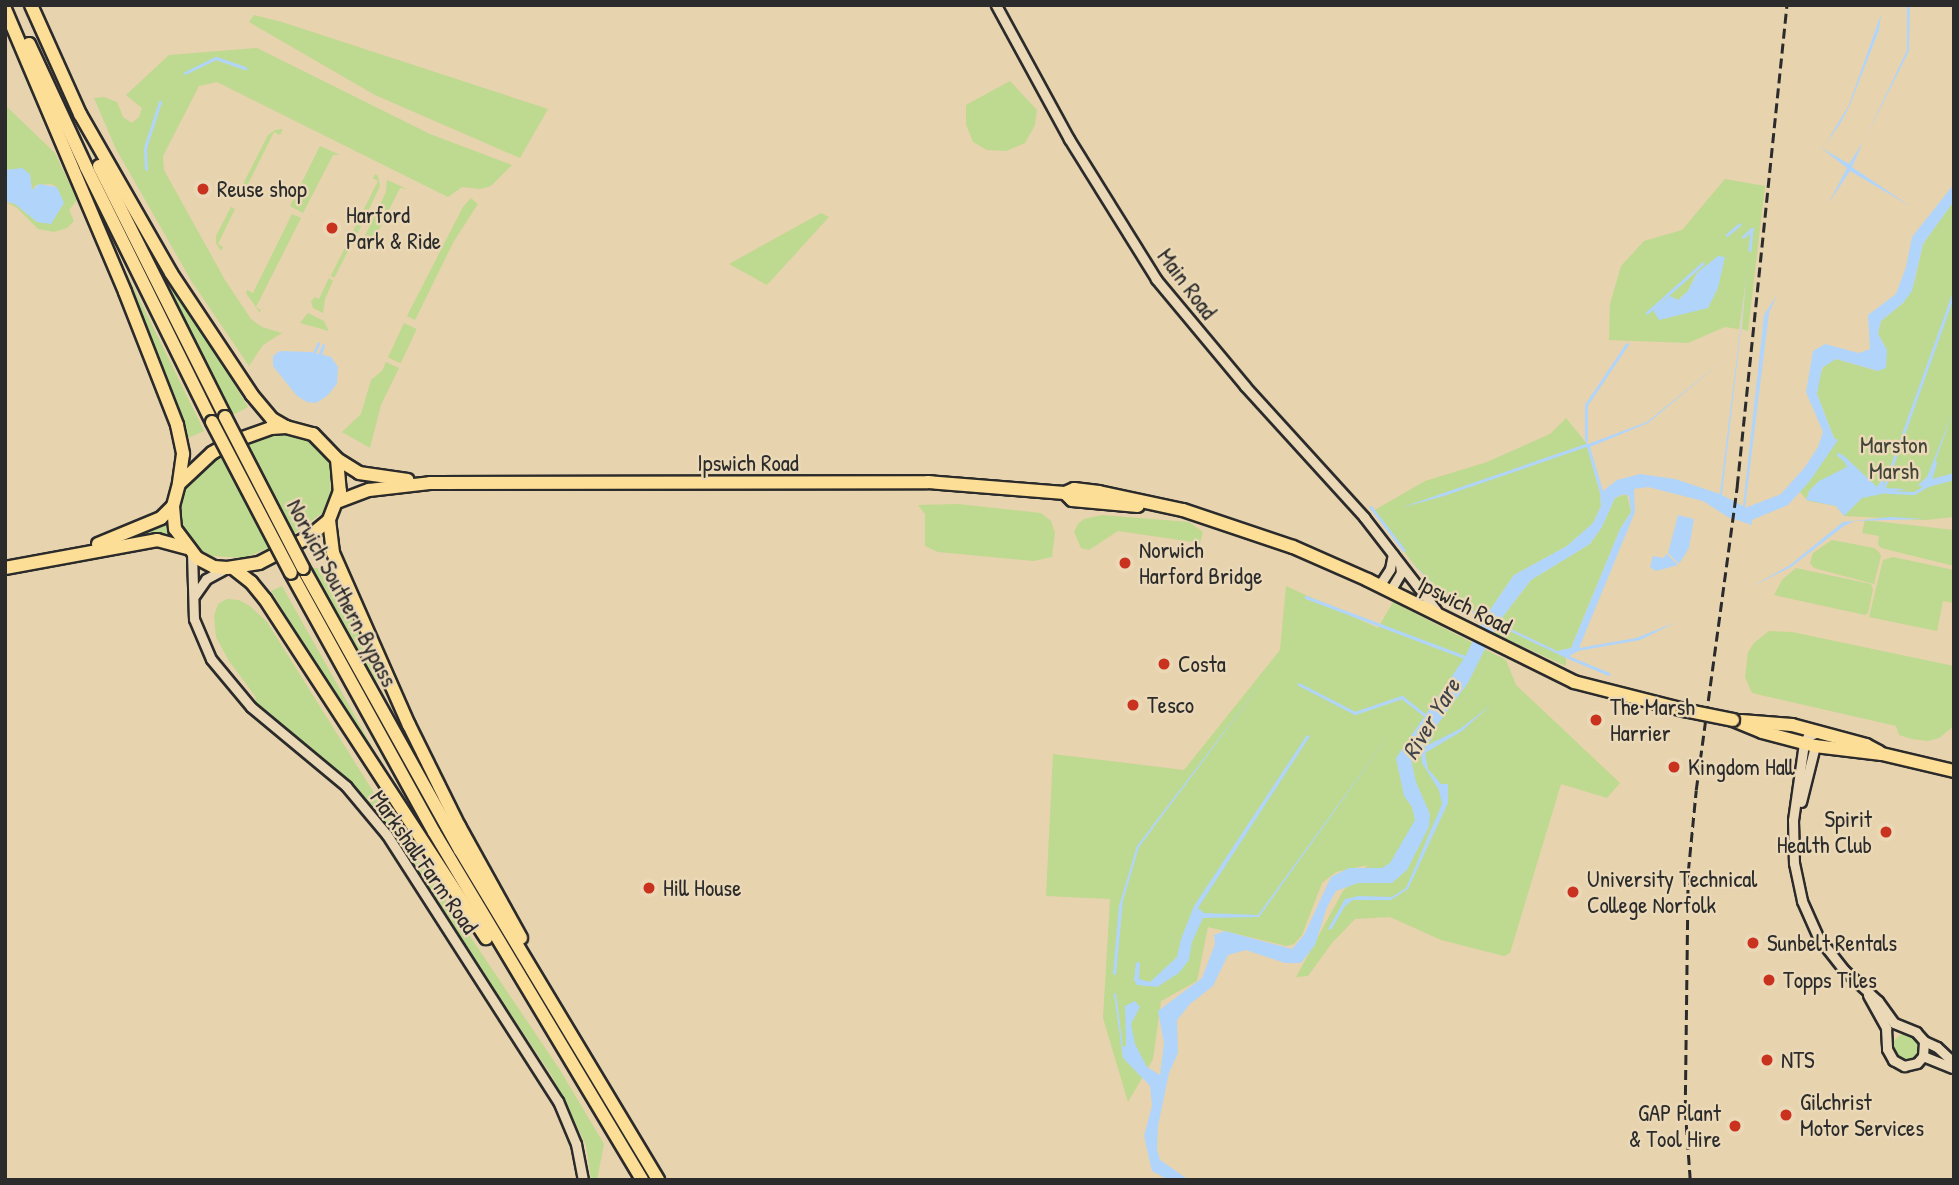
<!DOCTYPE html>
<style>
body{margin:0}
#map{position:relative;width:1959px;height:1185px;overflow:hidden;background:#e7d3ae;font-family:"Patrick Hand",sans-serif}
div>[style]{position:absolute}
.green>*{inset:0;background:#bed990;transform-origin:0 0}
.round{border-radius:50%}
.water>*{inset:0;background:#b1d5fa}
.stream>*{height:2.5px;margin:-1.25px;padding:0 1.25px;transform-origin:1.25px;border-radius:1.25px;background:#b1d5fa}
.roads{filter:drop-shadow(2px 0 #2b2b2b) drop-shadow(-2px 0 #2b2b2b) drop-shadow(0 2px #2b2b2b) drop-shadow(0 -2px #2b2b2b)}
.secondary>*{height:9px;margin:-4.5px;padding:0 4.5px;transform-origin:4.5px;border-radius:4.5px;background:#ead8b6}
.highway>*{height:12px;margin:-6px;padding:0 6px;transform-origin:6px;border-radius:6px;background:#fdde96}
.rail>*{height:2.5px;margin-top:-1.25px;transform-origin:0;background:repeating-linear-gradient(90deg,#2b2b2b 0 10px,transparent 0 15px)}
.bridges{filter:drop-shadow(2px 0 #2b2b2b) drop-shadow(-2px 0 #2b2b2b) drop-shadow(0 2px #2b2b2b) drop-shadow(0 -2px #2b2b2b)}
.highway-bridge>*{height:12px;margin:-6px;padding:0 6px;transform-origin:6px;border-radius:6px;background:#fdde96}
.dots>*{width:19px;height:19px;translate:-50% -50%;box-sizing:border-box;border:4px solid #ead8b6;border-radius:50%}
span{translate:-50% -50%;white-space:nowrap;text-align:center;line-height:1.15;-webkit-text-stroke:5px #ead8b6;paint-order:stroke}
.poi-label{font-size:23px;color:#2b2b2b}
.left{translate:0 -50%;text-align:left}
.right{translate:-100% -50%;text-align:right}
.street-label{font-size:23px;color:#2b2b2b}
.park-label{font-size:23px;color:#41453a}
.water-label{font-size:24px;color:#3f444a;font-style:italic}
.frame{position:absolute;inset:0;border:7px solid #2b2b2b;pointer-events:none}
</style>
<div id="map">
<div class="green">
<div style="clip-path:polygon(254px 15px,282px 22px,548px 109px,520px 158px,375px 95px,249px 22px)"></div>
<div style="clip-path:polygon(257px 48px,430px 134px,512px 165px,491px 186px,480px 189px,462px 187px,448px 197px,217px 82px,199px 86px,163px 156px,164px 170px,225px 280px,251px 319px,262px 327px,282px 333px,263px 345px,249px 366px,192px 282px,116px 149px,94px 98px,104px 97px,117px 102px,123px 117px,132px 123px,139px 117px,142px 108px,126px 95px,169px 55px)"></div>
<div style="clip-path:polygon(1010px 81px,1037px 110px,1035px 125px,1025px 143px,1006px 151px,987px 150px,973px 142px,966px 124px,966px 105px)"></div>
<div style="clip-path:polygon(5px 105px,55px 153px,77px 200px,69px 210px,74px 221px,67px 228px,54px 232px,38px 229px,16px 207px,5px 202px,15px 204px,37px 222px,57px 187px,51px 184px,36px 185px,32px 190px,30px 174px,18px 169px,5px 170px)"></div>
<div style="clip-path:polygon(283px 129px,280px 135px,274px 132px,247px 186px,243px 184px,268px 135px,275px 130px)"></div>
<div style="clip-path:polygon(320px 146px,340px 155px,333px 155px,303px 213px,290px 206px)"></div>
<div style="clip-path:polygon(375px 174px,378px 176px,380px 186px,355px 239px,350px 237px,378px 181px,373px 178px)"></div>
<div style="clip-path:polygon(evenodd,1725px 179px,1765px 186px,1748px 331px,1742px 329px,1746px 280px,1739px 329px,1725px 327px,1688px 343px,1609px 340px,1610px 304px,1621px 266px,1644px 241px,1682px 230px,1725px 179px,1697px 273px,1708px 307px,1677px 301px,1688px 291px,1697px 273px)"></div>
<div style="clip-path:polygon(387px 180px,407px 189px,400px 188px,371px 246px,362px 242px,386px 192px)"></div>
<div style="clip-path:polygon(84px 186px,204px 431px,188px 438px,181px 421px)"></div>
<div style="clip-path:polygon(471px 198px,478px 204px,454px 241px,415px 320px,407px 316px,463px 207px)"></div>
<div style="clip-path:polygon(1954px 201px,1954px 517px,1926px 520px,1844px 516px,1836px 506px,1808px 501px,1800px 492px,1830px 449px,1834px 438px,1817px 394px,1819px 375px,1826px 363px,1836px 359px,1878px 371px,1885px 346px,1878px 334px,1881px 321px,1903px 303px,1915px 280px,1923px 244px)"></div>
<div style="clip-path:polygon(231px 207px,235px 209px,218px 244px,223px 247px,221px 251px,216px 243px,216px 236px)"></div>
<div style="clip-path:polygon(821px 213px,829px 217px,767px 285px,729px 264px)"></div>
<div style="clip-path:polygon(292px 214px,301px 218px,256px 307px,261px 310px,260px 313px,246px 293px,247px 290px,253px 293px)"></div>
<div style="clip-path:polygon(131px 216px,248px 407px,231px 416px,128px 217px)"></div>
<div style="left:348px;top:242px;width:4px;height:38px;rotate:27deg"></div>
<div style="clip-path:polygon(329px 278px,333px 281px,325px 299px,323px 313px,313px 308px,311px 301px,315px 297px,319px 299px)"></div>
<div style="clip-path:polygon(308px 313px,324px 321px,329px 331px,300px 323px)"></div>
<div style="left:404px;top:323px;width:14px;height:38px;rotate:25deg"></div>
<div style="clip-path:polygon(386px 362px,399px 368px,381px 405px,370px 448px,342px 432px,361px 414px,371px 380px,382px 371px)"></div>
<div style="clip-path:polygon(1566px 418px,1587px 444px,1400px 509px,1587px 446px,1600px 493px,1601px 506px,1593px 523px,1567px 546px,1514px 575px,1485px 617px,1445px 596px,1416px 567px,1373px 511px,1425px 481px,1487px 462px,1550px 434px)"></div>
<div style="clip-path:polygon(284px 432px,307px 437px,316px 444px,330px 465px,331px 493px,322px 513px,281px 543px,244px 558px,212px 556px,198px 548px,182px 528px,180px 516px,183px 492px,188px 480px,212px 458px,236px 446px,264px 435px)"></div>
<div style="clip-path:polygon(1627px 494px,1631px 512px,1620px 529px,1571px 648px,1557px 651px,1498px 623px,1531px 580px,1590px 544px,1602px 527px,1615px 498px)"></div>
<div style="clip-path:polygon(958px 504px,1041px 513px,1051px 521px,1055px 533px,1052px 557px,1034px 561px,938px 552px,925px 546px,925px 514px,918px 505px)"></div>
<div style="clip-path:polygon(1102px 515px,1189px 522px,1203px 532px,1200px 543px,1118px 531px,1089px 550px,1081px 548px,1074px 532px,1078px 524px,1084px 519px)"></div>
<div style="clip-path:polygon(1865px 520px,1954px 530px,1954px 566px,1881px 548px,1878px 544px,1879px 536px,1862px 533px)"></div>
<div style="clip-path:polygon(166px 522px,169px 535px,123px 541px,124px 539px)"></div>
<div style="clip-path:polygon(1832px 540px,1874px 548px,1879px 552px,1881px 556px,1874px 584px,1814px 568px,1810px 563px,1813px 553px)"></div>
<div style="clip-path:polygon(1893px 557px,1954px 570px,1954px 603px,1943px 601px,1937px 631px,1869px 617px,1883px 560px)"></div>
<div style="clip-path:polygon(313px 568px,333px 568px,378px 680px,375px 682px)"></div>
<div style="clip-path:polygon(1796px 568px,1871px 584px,1873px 589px,1868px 613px,1865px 615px,1774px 595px,1782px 580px)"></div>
<div style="clip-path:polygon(282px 586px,374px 750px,371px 752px,271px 591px)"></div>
<div style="clip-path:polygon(1286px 586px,1378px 628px,1393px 602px,1506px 660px,1516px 685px,1620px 783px,1607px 798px,1561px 784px,1510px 953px,1504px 956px,1441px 940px,1390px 917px,1355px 919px,1332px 943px,1308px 976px,1296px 977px,1343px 891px,1368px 865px,1336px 872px,1322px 883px,1302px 935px,1294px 944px,1286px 946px,1208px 927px,1197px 981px,1161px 1001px,1153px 1059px,1128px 1102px,1103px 1018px,1110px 899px,1046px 896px,1053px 754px,1184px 770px,1280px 650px)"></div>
<div style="clip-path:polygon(227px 599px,239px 600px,250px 606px,267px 622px,381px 804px,560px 1070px,604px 1144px,597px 1180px,591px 1180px,586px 1145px,552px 1076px,375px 811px,346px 778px,307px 744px,257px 706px,255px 696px,229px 661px,216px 637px,214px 616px,218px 604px)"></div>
<div style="clip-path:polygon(1497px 625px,1562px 655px,1566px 658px,1566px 666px,1493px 633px)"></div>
<div style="clip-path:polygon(1769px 631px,1792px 632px,1954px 666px,1954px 726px,1939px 738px,1928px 741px,1912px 739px,1899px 735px,1896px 726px,1752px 693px,1745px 677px,1748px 652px,1754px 643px)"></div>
<div class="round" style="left:1893px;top:1034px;width:26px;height:26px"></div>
</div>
<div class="water">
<div style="clip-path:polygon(1907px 5px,1910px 5px,1909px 51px,1866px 137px,1907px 50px)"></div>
<div style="clip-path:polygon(1881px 14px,1879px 30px,1850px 105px,1840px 124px,1826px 143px,1849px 105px)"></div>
<div style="clip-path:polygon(1863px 142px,1852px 167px,1910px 206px,1850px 171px,1828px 204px,1847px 168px,1820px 147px,1849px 164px)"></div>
<div style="clip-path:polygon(22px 168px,30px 174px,32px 190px,39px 184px,57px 187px,64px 203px,51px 224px,37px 222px,15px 204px,5px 201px,5px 170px)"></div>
<div style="clip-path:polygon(evenodd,1954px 184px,1954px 201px,1923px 244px,1912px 291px,1903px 303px,1881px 321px,1878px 334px,1887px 350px,1886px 368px,1878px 371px,1836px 359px,1822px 368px,1817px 394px,1834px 438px,1838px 440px,1809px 482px,1788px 505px,1752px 520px,1752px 525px,1728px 517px,1703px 501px,1648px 487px,1634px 489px,1635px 512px,1579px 648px,1636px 638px,1677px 622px,1640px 640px,1578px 651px,1566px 658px,1497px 625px,1468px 683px,1432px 732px,1434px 734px,1431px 740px,1411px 759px,1416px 782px,1430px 814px,1429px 827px,1407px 870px,1392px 883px,1358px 883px,1336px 891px,1327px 907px,1315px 945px,1301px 963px,1285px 963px,1246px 950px,1228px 955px,1213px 986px,1190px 1004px,1177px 1020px,1178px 1053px,1169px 1073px,1158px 1126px,1157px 1149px,1160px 1160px,1189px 1180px,1169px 1180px,1152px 1171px,1144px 1136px,1152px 1106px,1150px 1086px,1123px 1058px,1114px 994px,1116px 993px,1123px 1047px,1126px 1046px,1125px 1006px,1135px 1001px,1140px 1007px,1131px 1024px,1135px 1044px,1147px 1067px,1160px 1075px,1164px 1043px,1158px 1011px,1202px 978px,1215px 944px,1214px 935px,1225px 931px,1292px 949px,1304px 935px,1331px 877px,1349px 868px,1382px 868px,1390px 863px,1415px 820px,1412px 807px,1404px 796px,1396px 758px,1465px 657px,1484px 619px,1444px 597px,1405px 555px,1445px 596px,1485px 617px,1514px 575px,1567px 546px,1593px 523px,1601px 506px,1600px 493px,1587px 447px,1444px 496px,1400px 508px,1586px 444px,1586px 440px,1588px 444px,1647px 422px,1726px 358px,1648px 423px,1590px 447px,1603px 491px,1617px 480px,1640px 474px,1675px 479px,1720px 494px,1750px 250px,1722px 495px,1743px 506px,1764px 315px,1777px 295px,1769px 313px,1745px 508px,1781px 494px,1805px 467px,1818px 447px,1823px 432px,1806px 392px,1813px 351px,1825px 344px,1859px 353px,1870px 349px,1868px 315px,1896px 294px,1906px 267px,1912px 237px,1954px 184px,1624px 494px,1629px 496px,1631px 512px,1620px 529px,1571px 648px,1557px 651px,1498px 623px,1531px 580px,1590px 544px,1602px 527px,1615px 498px,1624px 494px)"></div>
<div style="clip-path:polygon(1718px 256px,1725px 257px,1718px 288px,1708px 308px,1659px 320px,1653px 310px,1670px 296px,1678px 300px,1688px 291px,1697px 273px)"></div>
<div style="clip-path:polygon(280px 351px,311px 352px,331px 357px,338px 367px,337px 384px,327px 396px,316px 403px,307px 402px,297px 396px,273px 366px,273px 356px)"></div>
<div style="clip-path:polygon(1954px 409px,1930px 476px,1932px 479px,1954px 473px,1954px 477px,1922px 487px,1918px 485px,1927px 477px)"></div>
<div style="clip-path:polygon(1841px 453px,1877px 487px,1885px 475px,1883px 488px,1906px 489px,1862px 498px,1844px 516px,1836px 506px,1806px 500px,1809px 491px,1819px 481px,1847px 467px)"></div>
<div style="clip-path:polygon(1678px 515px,1694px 519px,1689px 548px,1679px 564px,1668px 553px)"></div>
<div style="clip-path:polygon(1891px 517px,1923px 519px,1855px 521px,1844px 526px,1791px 567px,1751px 587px,1790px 565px,1843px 522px)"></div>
<div style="clip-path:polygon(1667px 554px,1678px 565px,1656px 571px,1650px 567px,1653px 556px,1663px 558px)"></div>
<div style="clip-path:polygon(1269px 673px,1139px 847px,1123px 901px,1116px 975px,1113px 974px,1119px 906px,1137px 846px)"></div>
<div style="clip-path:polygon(1492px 704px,1462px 731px,1425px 753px,1428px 769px,1441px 784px,1448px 784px,1448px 803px,1408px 889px,1391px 900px,1353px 900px,1345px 906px,1331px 930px,1328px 929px,1345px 899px,1359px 896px,1392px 897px,1406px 888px,1442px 804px,1439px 790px,1422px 763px,1421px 752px,1426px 746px,1460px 729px)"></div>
<div style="clip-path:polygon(1397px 724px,1259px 917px,1203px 918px,1192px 942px,1189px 960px,1179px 973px,1157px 987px,1137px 985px,1134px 980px,1136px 962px,1140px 963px,1139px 979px,1150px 982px,1177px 957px,1181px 939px,1194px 906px,1307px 735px,1310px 736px,1198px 908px,1204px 913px,1258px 915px)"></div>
</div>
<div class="stream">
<div style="left:185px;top:73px;width:34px;rotate:-26deg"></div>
<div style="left:216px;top:58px;width:31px;rotate:19deg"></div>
<div style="left:146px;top:169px;width:21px;rotate:-93deg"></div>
<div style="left:145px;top:148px;width:48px;rotate:-71.9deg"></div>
<div style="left:1727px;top:235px;width:16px;rotate:-40deg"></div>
<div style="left:1743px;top:237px;width:12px;rotate:-42deg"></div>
<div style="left:1752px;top:229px;width:21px;rotate:95deg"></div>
<div style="left:1647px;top:313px;width:74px;rotate:-41.7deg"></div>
<div style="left:314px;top:353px;width:10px;rotate:-66deg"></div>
<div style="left:320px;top:354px;width:9px;rotate:-69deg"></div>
<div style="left:1586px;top:440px;width:35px;rotate:-90deg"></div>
<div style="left:1586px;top:405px;width:73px;rotate:-56.1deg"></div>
<div style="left:1838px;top:454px;width:11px;rotate:41deg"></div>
<div style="left:1930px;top:480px;width:18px;rotate:-74deg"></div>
<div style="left:1883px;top:490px;width:207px;rotate:-70.3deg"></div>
<div style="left:1887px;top:492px;width:27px;rotate:2deg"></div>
<div style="left:1914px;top:493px;width:16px;rotate:-30deg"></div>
<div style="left:1928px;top:485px;width:27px;rotate:-15deg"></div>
<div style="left:1371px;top:507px;width:54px;rotate:52.5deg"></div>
<div style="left:1306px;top:597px;width:170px;rotate:20.7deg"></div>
<div style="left:1568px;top:657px;width:44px;rotate:22.5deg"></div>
<div style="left:1299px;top:684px;width:63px;rotate:27.4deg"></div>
<div style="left:1355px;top:713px;width:50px;rotate:-18.8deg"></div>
<div style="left:1402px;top:697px;width:29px;rotate:38deg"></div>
</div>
<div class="roads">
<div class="secondary">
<div style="left:996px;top:5px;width:153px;rotate:61.4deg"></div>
<div style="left:1069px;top:139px;width:165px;rotate:58.1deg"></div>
<div style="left:1156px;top:279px;width:139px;rotate:50.2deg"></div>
<div style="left:1245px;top:386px;width:177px;rotate:47.7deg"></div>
<div style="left:1364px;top:517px;width:118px;rotate:52.3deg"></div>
<div style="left:192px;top:553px;width:66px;rotate:88.3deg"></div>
<div style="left:194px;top:619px;width:43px;rotate:67deg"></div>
<div style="left:211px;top:659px;width:62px;rotate:50.2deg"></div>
<div style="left:251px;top:707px;width:124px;rotate:39.7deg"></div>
<div style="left:346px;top:786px;width:64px;rotate:50.1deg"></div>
<div style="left:387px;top:835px;width:316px;rotate:57.3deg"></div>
<div style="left:558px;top:1101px;width:47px;rotate:67.3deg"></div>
<div style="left:576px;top:1144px;width:37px;rotate:79deg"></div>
<div style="left:1379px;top:586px;width:20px;rotate:-57deg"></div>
<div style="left:1390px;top:569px;width:15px;rotate:-79deg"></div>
<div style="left:1390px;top:591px;width:21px;rotate:-59deg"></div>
<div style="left:1401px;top:573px;width:9px;rotate:-96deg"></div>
<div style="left:195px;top:595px;width:19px;rotate:-55deg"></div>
<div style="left:206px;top:579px;width:21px;rotate:-28deg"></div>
<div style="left:1818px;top:732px;width:11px;rotate:158deg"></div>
<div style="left:1808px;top:736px;width:8px;rotate:120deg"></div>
<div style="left:1804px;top:743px;width:78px;rotate:98.1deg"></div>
<div style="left:1793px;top:820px;width:43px;rotate:88.7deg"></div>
<div style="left:1794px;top:863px;width:39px;rotate:78deg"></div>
<div style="left:1802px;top:901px;width:39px;rotate:66deg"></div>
<div style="left:1818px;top:937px;width:42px;rotate:51.8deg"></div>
<div style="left:1844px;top:970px;width:46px;rotate:42.4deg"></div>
<div style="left:1878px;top:1001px;width:27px;rotate:54deg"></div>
<div style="left:1894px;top:1023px;width:24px;rotate:22deg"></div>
<div style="left:1916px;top:1032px;width:12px;rotate:48deg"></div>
<div style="left:1924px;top:1041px;width:14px;rotate:25deg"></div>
<div style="left:1937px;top:1047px;width:23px;rotate:43deg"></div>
<div style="left:1801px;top:802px;width:58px;rotate:-76deg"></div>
<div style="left:1868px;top:995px;width:38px;rotate:61deg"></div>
<div style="left:1886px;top:1028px;width:21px;rotate:87deg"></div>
<div style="left:1887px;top:1049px;width:13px;rotate:61deg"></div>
<div style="left:1893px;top:1060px;width:13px;rotate:29deg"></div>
<div style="left:1904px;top:1066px;width:13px;rotate:-13deg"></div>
<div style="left:1917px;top:1063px;width:9px;rotate:-49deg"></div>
<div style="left:1923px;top:1056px;width:15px;rotate:-86deg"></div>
<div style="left:1923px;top:1056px;width:32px;rotate:22deg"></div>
</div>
<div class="highway">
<div style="left:31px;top:5px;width:120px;rotate:65.8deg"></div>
<div style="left:80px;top:114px;width:183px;rotate:60.2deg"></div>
<div style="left:171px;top:273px;width:146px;rotate:56.4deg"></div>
<div style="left:252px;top:395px;width:31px;rotate:50deg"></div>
<div style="left:272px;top:419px;width:16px;rotate:30deg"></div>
<div style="left:5px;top:9px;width:307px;rotate:67deg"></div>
<div style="left:125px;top:292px;width:143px;rotate:68.6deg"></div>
<div style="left:177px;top:425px;width:30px;rotate:78deg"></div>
<div style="left:183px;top:454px;width:30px;rotate:98deg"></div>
<div style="left:29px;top:44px;width:136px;rotate:65.1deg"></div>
<div style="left:86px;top:167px;width:284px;rotate:63.7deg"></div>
<div style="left:99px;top:166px;width:281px;rotate:63.3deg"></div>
<div style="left:286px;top:427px;width:28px;rotate:15deg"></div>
<div style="left:313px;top:434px;width:35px;rotate:46deg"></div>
<div style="left:337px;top:459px;width:32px;rotate:85deg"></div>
<div style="left:340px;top:491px;width:31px;rotate:111deg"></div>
<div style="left:329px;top:520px;width:26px;rotate:140deg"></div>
<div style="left:309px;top:537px;width:56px;rotate:152.5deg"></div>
<div style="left:259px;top:563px;width:32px;rotate:171deg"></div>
<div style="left:227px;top:568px;width:13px;rotate:-176deg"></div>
<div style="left:214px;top:567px;width:19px;rotate:-152deg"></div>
<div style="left:197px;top:558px;width:36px;rotate:-127deg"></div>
<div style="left:175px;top:529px;width:23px;rotate:-95deg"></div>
<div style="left:173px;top:506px;width:23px;rotate:-75deg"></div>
<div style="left:179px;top:484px;width:45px;rotate:-43.2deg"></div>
<div style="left:212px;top:453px;width:20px;rotate:-30deg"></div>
<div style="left:229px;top:443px;width:45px;rotate:-19.7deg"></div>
<div style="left:271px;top:428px;width:15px;rotate:-4deg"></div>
<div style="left:337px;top:459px;width:26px;rotate:32deg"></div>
<div style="left:359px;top:473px;width:49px;rotate:8.1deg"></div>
<div style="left:1065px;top:493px;width:10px;rotate:45deg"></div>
<div style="left:1072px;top:500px;width:66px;rotate:5.2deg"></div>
<div style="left:337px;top:502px;width:34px;rotate:-21deg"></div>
<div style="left:369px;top:490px;width:61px;rotate:-6.5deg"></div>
<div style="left:430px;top:483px;width:498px;rotate:-0.1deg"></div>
<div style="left:928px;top:482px;width:137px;rotate:4.6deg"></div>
<div style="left:1065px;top:493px;width:10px;rotate:-24deg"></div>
<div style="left:1074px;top:489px;width:25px;rotate:7deg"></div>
<div style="left:1099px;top:492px;width:86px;rotate:12.1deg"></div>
<div style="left:1183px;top:510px;width:116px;rotate:18.6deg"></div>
<div style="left:1293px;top:547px;width:82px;rotate:23.7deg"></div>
<div style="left:1368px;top:580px;width:230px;rotate:26.3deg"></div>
<div style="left:1574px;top:682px;width:114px;rotate:14.3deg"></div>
<div style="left:329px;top:520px;width:33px;rotate:83deg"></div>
<div style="left:333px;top:553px;width:188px;rotate:66.2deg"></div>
<div style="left:409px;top:725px;width:113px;rotate:63.7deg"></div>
<div style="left:459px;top:826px;width:128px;rotate:61deg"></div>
<div style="left:98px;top:544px;width:68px;rotate:-22.4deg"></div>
<div style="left:161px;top:518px;width:17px;rotate:-45deg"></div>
<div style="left:5px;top:568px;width:155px;rotate:-10.4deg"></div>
<div style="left:157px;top:540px;width:30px;rotate:15deg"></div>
<div style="left:233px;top:568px;width:23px;rotate:38deg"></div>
<div style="left:251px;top:582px;width:22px;rotate:51deg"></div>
<div style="left:265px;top:599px;width:405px;rotate:56.9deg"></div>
<div style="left:303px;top:568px;width:323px;rotate:60.9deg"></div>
<div style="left:460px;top:850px;width:385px;rotate:59deg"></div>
<div style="left:291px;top:573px;width:296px;rotate:61.1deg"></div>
<div style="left:434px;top:832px;width:405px;rotate:59.1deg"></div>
<div style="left:1733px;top:720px;width:31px;rotate:22deg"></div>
<div style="left:1762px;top:732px;width:55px;rotate:14.8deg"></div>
<div style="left:1815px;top:746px;width:67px;rotate:6.8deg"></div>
<div style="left:1882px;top:754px;width:74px;rotate:13.3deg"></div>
<div style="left:1741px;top:721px;width:51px;rotate:4.5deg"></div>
<div style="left:1792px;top:725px;width:77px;rotate:15.1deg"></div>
<div style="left:1866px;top:745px;width:15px;rotate:28deg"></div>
</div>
</div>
<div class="rail">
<div style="left:1690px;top:1180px;width:70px;rotate:-94.1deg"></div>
<div style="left:1685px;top:1110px;width:238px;rotate:-89.3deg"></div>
<div style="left:1688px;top:872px;width:82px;rotate:-84.4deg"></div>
<div style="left:1696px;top:790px;width:307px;rotate:-82.3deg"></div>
<div style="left:1737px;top:486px;width:484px;rotate:-84.1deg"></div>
</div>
<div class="bridges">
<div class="highway-bridge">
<div style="left:225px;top:417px;width:170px;rotate:62.7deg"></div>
<div style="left:212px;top:422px;width:170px;rotate:62.4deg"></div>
<div style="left:1684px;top:710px;width:50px;rotate:11.5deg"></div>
</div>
</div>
<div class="dots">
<div style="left:203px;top:189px;background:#c8321e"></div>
<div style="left:332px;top:228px;background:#c8321e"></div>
<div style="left:1125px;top:563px;background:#c8321e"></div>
<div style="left:1164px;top:664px;background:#c8321e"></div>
<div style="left:1133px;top:705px;background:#c8321e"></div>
<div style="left:1596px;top:720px;background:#c8321e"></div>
<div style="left:1674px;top:767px;background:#c8321e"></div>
<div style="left:1886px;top:832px;background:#c8321e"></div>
<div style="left:649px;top:888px;background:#c8321e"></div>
<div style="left:1573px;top:892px;background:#c8321e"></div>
<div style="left:1753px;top:943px;background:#c8321e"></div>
<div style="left:1769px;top:980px;background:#c8321e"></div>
<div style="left:1767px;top:1060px;background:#c8321e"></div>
<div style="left:1786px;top:1115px;background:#c8321e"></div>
<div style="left:1735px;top:1126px;background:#c8321e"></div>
</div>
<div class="poi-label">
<span class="left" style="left:217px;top:189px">Reuse shop</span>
<span class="left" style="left:346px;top:228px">Harford<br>Park &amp; Ride</span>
<span class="left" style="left:1139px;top:563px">Norwich<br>Harford Bridge</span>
<span class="left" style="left:1178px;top:664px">Costa</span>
<span class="left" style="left:1147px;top:705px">Tesco</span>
<span class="left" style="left:1610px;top:720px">The Marsh<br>Harrier</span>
<span class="left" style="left:1688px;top:767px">Kingdom Hall</span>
<span class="right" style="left:1872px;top:832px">Spirit<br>Health Club</span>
<span class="left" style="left:1587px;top:892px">University Technical<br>College Norfolk</span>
<span class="left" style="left:663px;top:888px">Hill House</span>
<span class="left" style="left:1767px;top:943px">Sunbelt Rentals</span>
<span class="left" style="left:1783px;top:980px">Topps Tiles</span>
<span class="left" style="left:1781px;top:1060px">NTS</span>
<span class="left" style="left:1800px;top:1115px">Gilchrist<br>Motor Services</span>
<span class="right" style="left:1721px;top:1126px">GAP Plant<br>&amp; Tool Hire</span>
</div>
<div class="street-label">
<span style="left:1187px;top:284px;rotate:53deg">Main Road</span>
<span style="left:748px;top:463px">Ipswich Road</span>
<span style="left:342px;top:593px;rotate:62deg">Norwich Southern Bypass</span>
<span style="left:1465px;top:605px;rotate:27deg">Ipswich Road</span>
<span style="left:424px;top:862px;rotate:55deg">Markshall Farm Road</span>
</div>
<div class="park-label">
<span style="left:1894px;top:458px">Marston<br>Marsh</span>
</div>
<div class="water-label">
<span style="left:1431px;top:719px;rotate:-59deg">River Yare</span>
</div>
<div class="frame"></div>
</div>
